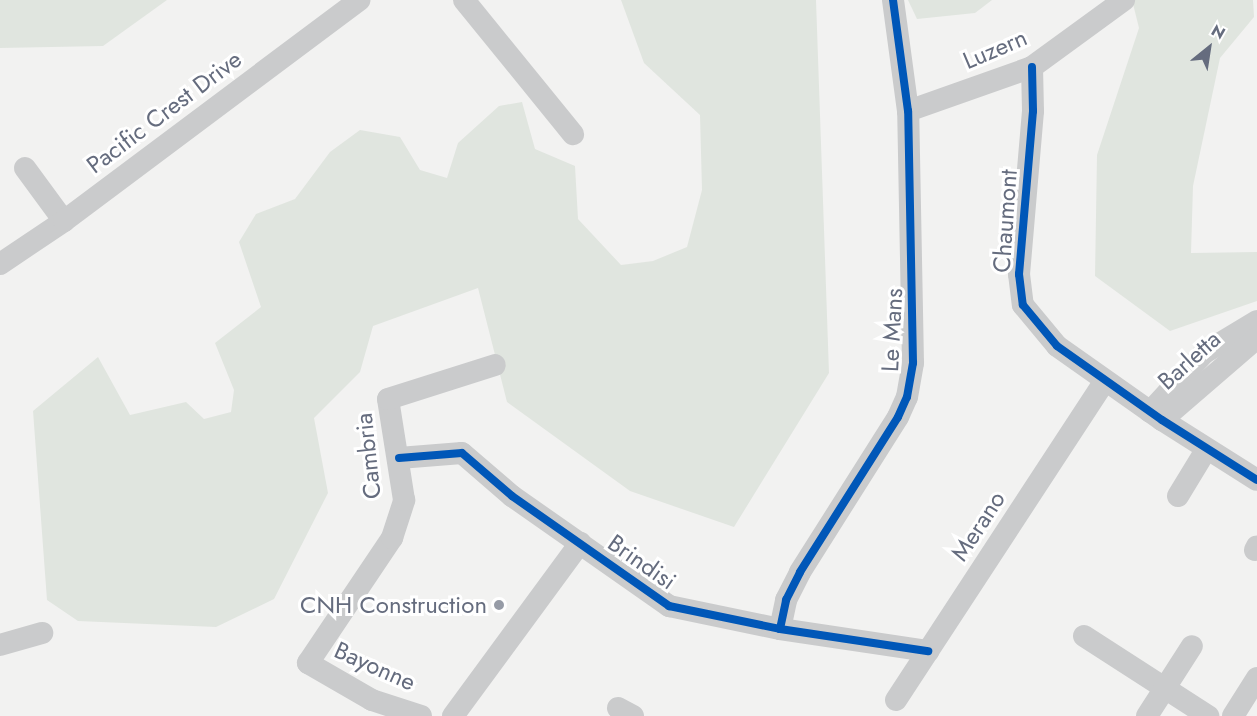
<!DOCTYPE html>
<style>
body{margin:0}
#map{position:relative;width:1257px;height:716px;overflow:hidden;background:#f2f2f1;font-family:Jost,sans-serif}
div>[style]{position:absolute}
.green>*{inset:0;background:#e0e5df}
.minor>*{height:22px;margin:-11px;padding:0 11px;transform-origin:11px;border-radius:11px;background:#cacbcc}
.cycleway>*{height:8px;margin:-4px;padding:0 4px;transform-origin:4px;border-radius:4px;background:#0057b8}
.dots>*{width:16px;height:16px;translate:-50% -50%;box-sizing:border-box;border:3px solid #fff;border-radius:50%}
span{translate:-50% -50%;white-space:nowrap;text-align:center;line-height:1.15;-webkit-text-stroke:6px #fff;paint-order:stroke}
.street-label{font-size:24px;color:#656c7e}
.poi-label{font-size:24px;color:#656c7e}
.right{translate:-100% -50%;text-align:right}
.north{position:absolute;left:1179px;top:18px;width:60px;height:60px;-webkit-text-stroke:4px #fff;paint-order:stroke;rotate:30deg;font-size:16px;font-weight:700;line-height:24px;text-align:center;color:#656c7e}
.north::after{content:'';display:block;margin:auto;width:21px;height:27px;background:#656c7e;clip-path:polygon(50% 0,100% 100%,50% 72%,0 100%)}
</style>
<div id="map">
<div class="green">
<div style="clip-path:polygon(0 0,167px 0,103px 46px,0 48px)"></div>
<div style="clip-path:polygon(621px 0,816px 0,829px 373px,734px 527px,630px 491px,507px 402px,478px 288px,373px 326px,360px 372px,314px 418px,328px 493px,274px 599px,216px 627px,78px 621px,47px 600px,33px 411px,98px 357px,130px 415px,186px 402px,204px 419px,231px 412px,234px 390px,215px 343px,261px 307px,239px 242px,256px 214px,295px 199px,330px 152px,360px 130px,400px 137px,420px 170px,447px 178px,458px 143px,499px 106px,522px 102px,535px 149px,575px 166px,578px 219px,621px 265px,653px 261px,687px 247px,702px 190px,700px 115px,644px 63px)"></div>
<div style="clip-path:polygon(908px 0,992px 0,975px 13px,917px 19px)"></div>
<div style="clip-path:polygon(1132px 0,1253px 0,1254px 17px,1220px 58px,1193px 186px,1191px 253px,1257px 252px,1257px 301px,1170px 331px,1095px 276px,1097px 155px,1139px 28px)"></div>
</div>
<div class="minor">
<div style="left:464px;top:0;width:173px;rotate:50.9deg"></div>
<div style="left:1032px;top:67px;width:44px;rotate:88.7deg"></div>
<div style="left:1033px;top:111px;width:164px;rotate:94.9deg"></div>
<div style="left:1019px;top:274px;width:31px;rotate:83deg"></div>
<div style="left:1023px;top:305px;width:53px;rotate:50.3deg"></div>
<div style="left:1057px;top:346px;width:128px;rotate:35.2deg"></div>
<div style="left:1162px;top:420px;width:112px;rotate:32.3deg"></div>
<div style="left:908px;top:111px;width:132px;rotate:-19.5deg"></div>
<div style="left:1032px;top:67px;width:114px;rotate:-36.1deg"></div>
<div style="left:25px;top:168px;width:66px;rotate:53.7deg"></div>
<div style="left:0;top:264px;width:77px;rotate:-33.9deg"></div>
<div style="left:64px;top:221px;width:369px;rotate:-36.8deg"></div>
<div style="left:1150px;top:412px;width:80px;rotate:-47.5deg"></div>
<div style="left:1204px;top:353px;width:62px;rotate:-31.1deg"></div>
<div style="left:1162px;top:420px;width:125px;rotate:-40.8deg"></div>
<div style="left:399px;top:458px;width:63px;rotate:-4.5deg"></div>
<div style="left:462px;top:453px;width:66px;rotate:40.7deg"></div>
<div style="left:512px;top:496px;width:192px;rotate:35deg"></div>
<div style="left:669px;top:606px;width:113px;rotate:11.7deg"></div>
<div style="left:780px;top:629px;width:150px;rotate:8.5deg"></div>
<div style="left:1178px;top:496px;width:54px;rotate:-58.7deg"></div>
<div style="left:1255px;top:550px;width:4px;rotate:-63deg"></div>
<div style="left:780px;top:629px;width:30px;rotate:-78deg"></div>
<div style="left:786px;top:600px;width:31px;rotate:-63deg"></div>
<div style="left:800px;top:572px;width:183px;rotate:-57.7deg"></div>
<div style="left:898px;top:417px;width:22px;rotate:-66deg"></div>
<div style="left:907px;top:397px;width:35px;rotate:-80deg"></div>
<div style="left:913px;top:363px;width:252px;rotate:-91.1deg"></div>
<div style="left:908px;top:111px;width:112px;rotate:-97.7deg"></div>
<div style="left:1084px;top:636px;width:148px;rotate:32.8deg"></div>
<div style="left:0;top:645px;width:44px;rotate:-15.9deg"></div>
<div style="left:896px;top:700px;width:381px;rotate:-56.8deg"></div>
<div style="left:618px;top:708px;width:17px;rotate:28deg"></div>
<div style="left:421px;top:716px;width:52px;rotate:-161.9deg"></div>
<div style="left:372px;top:700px;width:74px;rotate:-150deg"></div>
<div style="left:308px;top:663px;width:151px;rotate:-56.1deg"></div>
<div style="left:392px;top:538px;width:40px;rotate:-72deg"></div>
<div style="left:404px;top:500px;width:102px;rotate:-99deg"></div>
<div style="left:388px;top:399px;width:112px;rotate:-17.6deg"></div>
<div style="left:453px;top:716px;width:215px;rotate:-53.7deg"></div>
<div style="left:1147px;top:716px;width:83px;rotate:-57.3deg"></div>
<div style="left:1233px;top:716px;width:45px;rotate:-57.7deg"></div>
</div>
<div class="cycleway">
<div style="left:1032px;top:67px;width:44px;rotate:88.7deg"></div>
<div style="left:1033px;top:111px;width:164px;rotate:94.9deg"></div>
<div style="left:1019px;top:274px;width:31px;rotate:83deg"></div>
<div style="left:1023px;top:305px;width:53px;rotate:50.3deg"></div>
<div style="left:1057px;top:346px;width:128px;rotate:35.2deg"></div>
<div style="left:1162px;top:420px;width:112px;rotate:32.3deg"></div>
<div style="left:399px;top:458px;width:63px;rotate:-4.5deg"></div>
<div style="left:462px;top:453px;width:66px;rotate:40.7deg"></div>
<div style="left:512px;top:496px;width:192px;rotate:35deg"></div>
<div style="left:669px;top:606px;width:113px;rotate:11.7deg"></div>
<div style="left:780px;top:629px;width:150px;rotate:8.5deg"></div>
<div style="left:780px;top:629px;width:30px;rotate:-78deg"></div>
<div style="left:786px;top:600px;width:31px;rotate:-63deg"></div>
<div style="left:800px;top:572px;width:183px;rotate:-57.7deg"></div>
<div style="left:898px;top:417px;width:22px;rotate:-66deg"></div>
<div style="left:907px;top:397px;width:35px;rotate:-80deg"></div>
<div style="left:913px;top:363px;width:252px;rotate:-91.1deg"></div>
<div style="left:908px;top:111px;width:112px;rotate:-97.7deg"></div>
</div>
<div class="dots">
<div style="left:499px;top:605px;background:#969ba6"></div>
</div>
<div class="street-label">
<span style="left:995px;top:49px;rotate:-23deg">Luzern</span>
<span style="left:164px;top:112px;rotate:-37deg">Pacific Crest Drive</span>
<span style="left:1005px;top:221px;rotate:-86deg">Chaumont</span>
<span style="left:892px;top:330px;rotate:-87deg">Le Mans</span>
<span style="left:1189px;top:360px;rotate:-42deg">Barletta</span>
<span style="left:368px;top:456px;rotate:-96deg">Cambria</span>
<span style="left:978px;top:526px;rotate:-57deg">Merano</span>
<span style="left:642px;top:562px;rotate:35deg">Brindisi</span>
<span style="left:375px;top:666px;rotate:24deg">Bayonne</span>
</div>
<div class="poi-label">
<span class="right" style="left:487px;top:605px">CNH Construction</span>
</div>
<div class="north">N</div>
</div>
